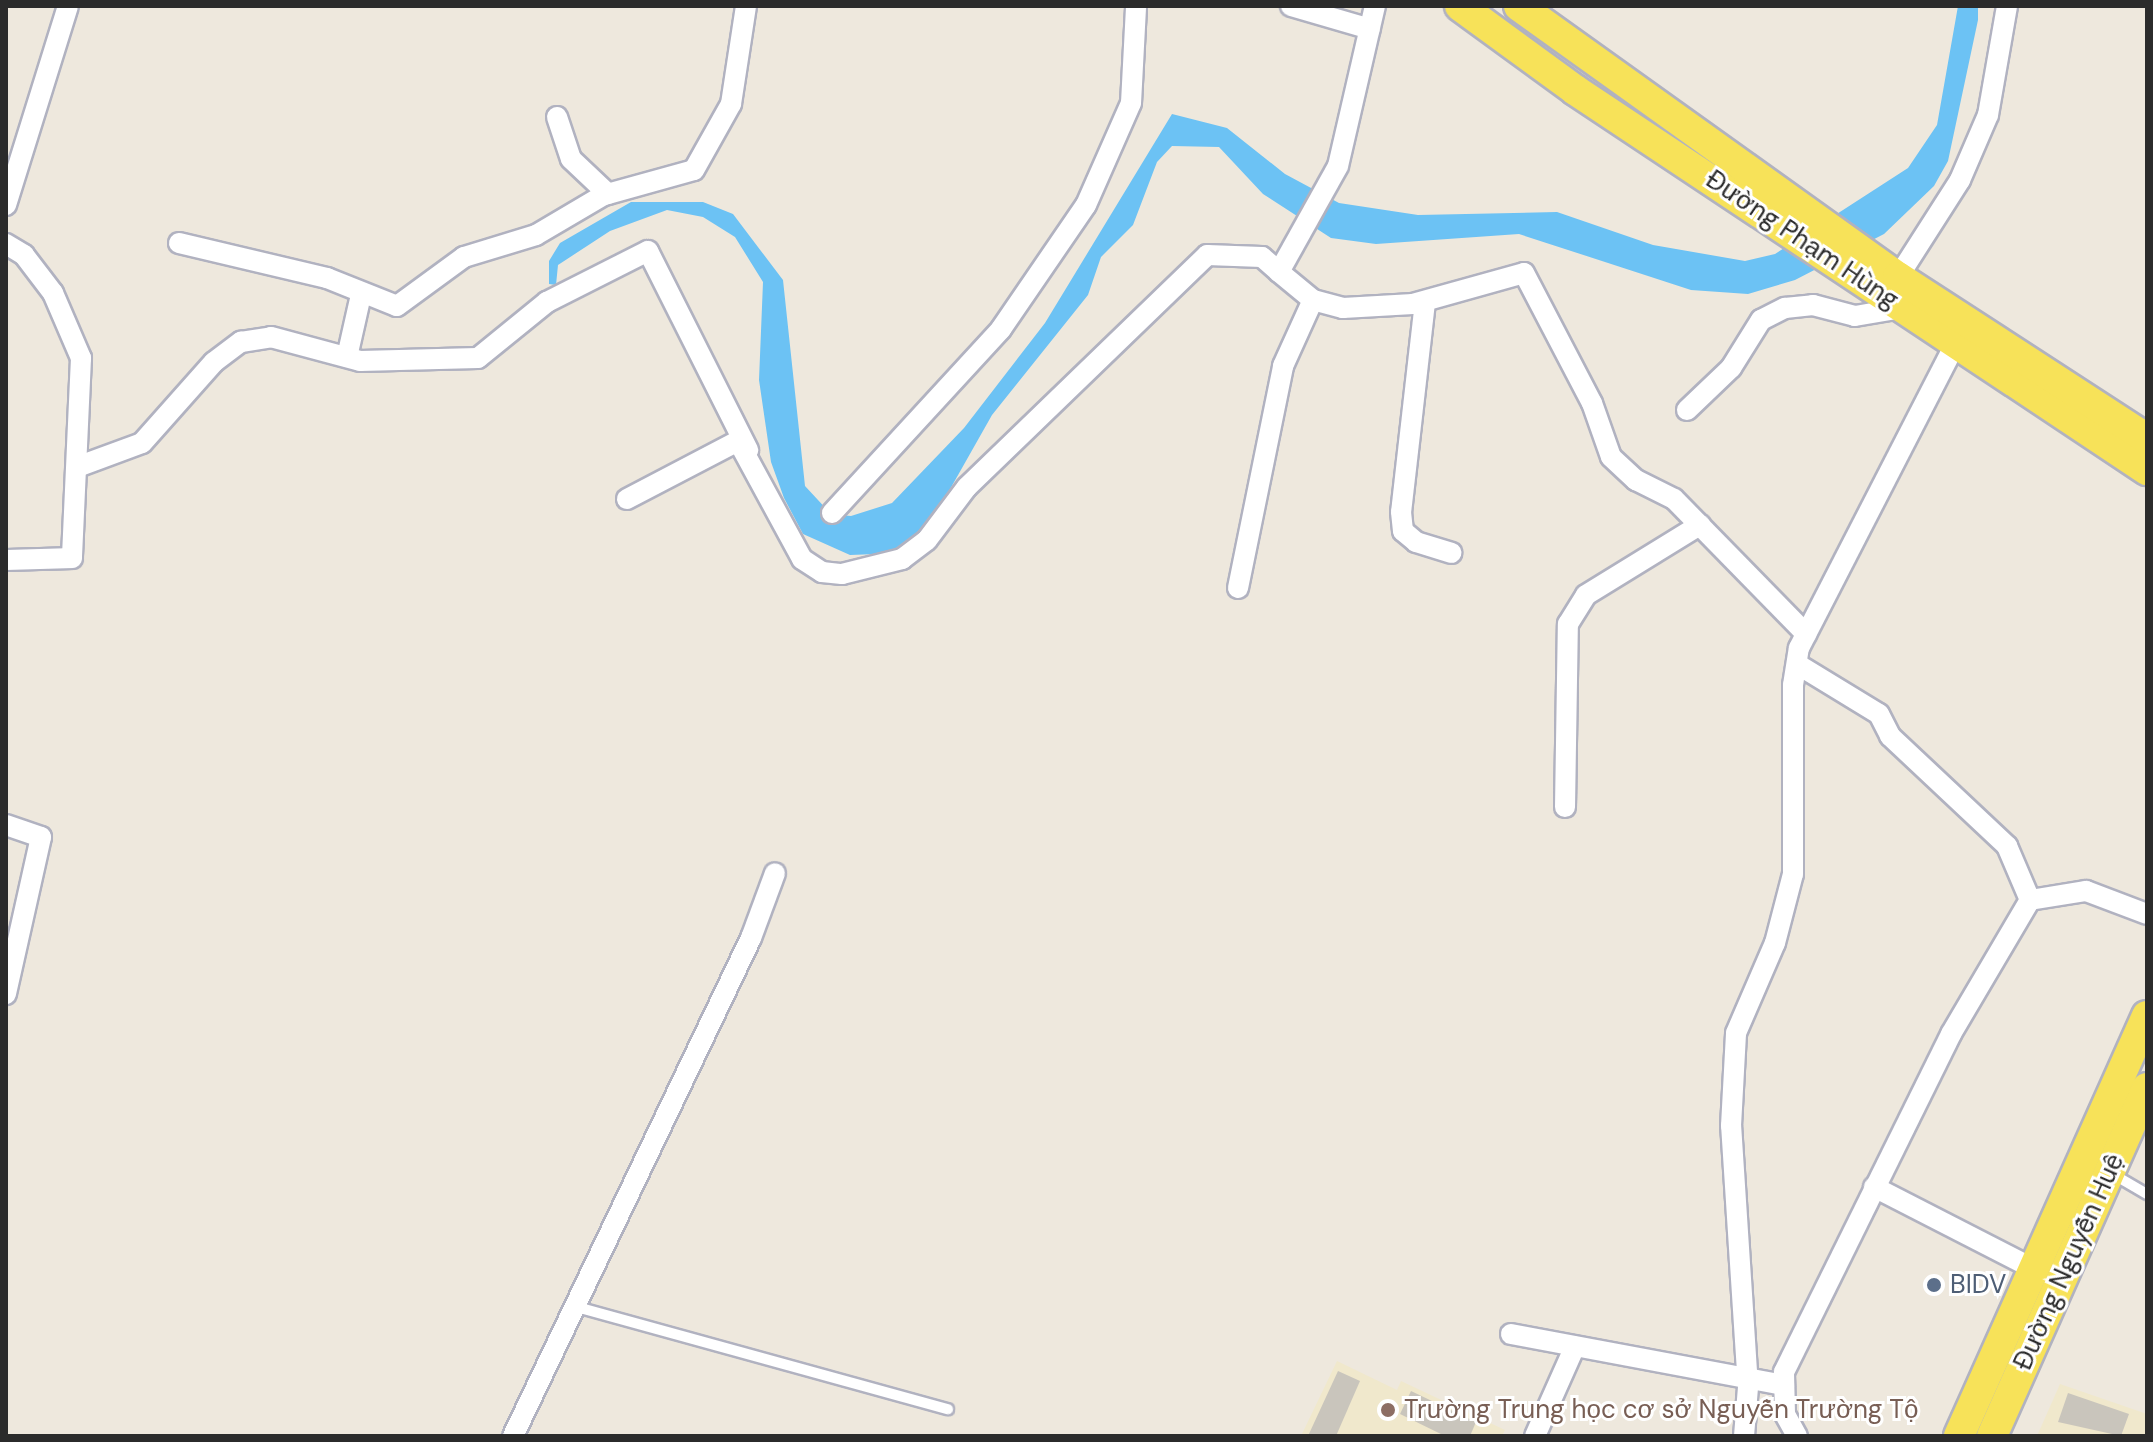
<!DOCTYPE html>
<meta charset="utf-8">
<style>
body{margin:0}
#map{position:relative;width:2153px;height:1442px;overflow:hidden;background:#eee8dd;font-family:"DM Sans",sans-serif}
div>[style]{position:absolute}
.education>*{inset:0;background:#f0e8cc}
.water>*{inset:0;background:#6cc2f4}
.building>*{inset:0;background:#c9c5bc}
.roads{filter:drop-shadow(2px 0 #b1b2c0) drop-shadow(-2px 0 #b1b2c0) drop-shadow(0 2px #b1b2c0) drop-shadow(0 -2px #b1b2c0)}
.service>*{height:10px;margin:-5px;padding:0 5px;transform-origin:5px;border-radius:5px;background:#fff}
.minor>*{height:20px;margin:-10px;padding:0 10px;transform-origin:10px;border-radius:10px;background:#fff}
.primary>*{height:30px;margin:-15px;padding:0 15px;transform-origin:15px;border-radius:15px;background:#f7e259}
.dots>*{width:22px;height:22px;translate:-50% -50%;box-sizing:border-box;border:4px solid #fff;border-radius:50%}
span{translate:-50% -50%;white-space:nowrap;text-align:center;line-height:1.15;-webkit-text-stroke:6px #fff;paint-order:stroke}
.street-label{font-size:26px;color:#2b2b2b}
.service-label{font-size:26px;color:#4e5e75}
.left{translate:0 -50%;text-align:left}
.education-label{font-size:26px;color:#785e54}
.frame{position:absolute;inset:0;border:8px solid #2b2b2b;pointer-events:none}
</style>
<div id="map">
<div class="education">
<div style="clip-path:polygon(1337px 1361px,1397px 1390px,1401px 1381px,1505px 1430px,1502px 1436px,1301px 1436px)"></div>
<div style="clip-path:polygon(2060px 1384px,2147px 1414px,2147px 1436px,2037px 1436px)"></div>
</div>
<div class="water">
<div style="clip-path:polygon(1958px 6px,1978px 6px,1978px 20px,1948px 161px,1934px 186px,1884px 234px,1795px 280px,1748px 294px,1691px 290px,1519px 234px,1376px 244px,1331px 238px,1263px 194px,1219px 147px,1172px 146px,1157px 162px,1133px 225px,1101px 257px,1088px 295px,992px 415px,936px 514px,904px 547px,877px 554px,850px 555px,803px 534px,784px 498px,771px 462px,759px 380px,763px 282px,735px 237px,703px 217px,667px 210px,610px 231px,558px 265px,556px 285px,549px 284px,549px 261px,560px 243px,631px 202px,703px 202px,733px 214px,783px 280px,805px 486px,831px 514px,851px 516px,892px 503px,964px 428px,1045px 323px,1172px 114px,1227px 128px,1285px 174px,1339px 203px,1418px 215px,1557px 212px,1653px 245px,1745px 261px,1775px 254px,1908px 168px,1937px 125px)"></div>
</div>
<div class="building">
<div style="clip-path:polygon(1338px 1371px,1360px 1381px,1336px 1436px,1308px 1436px)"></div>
<div style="clip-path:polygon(1411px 1391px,1476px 1422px,1470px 1436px,1445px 1436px,1400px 1414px)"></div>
<div style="clip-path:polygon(2068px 1393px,2129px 1414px,2121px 1436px,2058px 1422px)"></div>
</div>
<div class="roads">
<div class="service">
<div style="left:2111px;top:1173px;width:42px;rotate:30.3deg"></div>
<div style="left:573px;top:1306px;width:389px;rotate:15.4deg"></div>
</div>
<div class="minor">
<div style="left:1291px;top:6px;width:82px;rotate:16.2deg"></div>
<div style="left:557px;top:117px;width:44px;rotate:71.6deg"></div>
<div style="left:571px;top:159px;width:51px;rotate:43.4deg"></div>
<div style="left:6px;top:205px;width:208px;rotate:-72.7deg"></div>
<div style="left:179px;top:243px;width:152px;rotate:13.3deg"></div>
<div style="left:327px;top:278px;width:75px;rotate:21.8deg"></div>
<div style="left:397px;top:306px;width:83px;rotate:-36.2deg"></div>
<div style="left:464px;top:257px;width:75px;rotate:-17deg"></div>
<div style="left:536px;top:235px;width:79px;rotate:-30.5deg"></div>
<div style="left:604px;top:195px;width:93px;rotate:-15.5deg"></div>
<div style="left:694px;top:170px;width:76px;rotate:-60.7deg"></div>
<div style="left:731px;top:104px;width:99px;rotate:-81.3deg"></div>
<div style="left:6px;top:244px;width:21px;rotate:31deg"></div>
<div style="left:24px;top:255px;width:48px;rotate:52.7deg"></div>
<div style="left:53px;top:293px;width:71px;rotate:66.7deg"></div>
<div style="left:81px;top:358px;width:200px;rotate:92.6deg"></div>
<div style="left:72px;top:558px;width:66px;rotate:178.3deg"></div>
<div style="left:1898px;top:277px;width:115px;rotate:-57.4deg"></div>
<div style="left:1960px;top:180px;width:71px;rotate:-66.7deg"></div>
<div style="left:1988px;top:115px;width:111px;rotate:-80.1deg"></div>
<div style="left:1313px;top:300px;width:31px;rotate:15deg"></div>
<div style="left:1343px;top:308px;width:70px;rotate:-3.3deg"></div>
<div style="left:1413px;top:304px;width:115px;rotate:-15.6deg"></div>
<div style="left:1524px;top:273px;width:147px;rotate:62.4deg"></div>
<div style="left:1592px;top:403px;width:57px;rotate:70.6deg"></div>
<div style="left:1611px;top:457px;width:34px;rotate:43deg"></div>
<div style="left:1636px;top:480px;width:42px;rotate:26.6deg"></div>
<div style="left:1674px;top:499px;width:189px;rotate:45.6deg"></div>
<div style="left:1425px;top:302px;width:211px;rotate:96.5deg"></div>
<div style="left:1401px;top:512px;width:19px;rotate:84deg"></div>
<div style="left:1403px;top:531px;width:17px;rotate:40deg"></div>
<div style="left:1416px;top:542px;width:37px;rotate:17deg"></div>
<div style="left:347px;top:357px;width:64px;rotate:-77.3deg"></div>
<div style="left:1687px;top:410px;width:61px;rotate:-43.7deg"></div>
<div style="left:1731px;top:368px;width:57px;rotate:-58deg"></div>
<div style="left:1761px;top:320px;width:27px;rotate:-27deg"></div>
<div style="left:1785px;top:308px;width:28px;rotate:-6deg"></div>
<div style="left:1813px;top:305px;width:43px;rotate:14.7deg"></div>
<div style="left:1855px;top:316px;width:48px;rotate:-9.7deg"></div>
<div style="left:77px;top:467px;width:69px;rotate:-20.3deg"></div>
<div style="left:142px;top:443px;width:108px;rotate:-48.4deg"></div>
<div style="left:214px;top:362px;width:34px;rotate:-37deg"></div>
<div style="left:241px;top:342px;width:30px;rotate:-9deg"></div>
<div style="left:271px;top:337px;width:92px;rotate:15.1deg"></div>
<div style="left:360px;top:361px;width:118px;rotate:-1.5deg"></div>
<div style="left:478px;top:358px;width:89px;rotate:-39.1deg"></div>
<div style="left:547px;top:302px;width:113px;rotate:-26.8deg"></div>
<div style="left:648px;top:251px;width:223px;rotate:63.3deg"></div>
<div style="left:627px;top:499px;width:125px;rotate:-27.6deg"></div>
<div style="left:738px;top:441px;width:134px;rotate:61.5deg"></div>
<div style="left:802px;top:559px;width:24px;rotate:33deg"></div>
<div style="left:822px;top:572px;width:20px;rotate:6deg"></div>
<div style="left:842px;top:574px;width:62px;rotate:-14deg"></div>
<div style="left:902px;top:559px;width:31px;rotate:-37deg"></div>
<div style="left:927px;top:540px;width:66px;rotate:-53deg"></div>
<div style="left:967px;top:487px;width:334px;rotate:-44deg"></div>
<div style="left:1207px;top:255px;width:55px;rotate:2.1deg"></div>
<div style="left:1262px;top:257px;width:23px;rotate:41deg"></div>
<div style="left:832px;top:513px;width:250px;rotate:-47.4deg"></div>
<div style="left:1001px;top:329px;width:150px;rotate:-55.6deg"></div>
<div style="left:1086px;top:205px;width:111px;rotate:-66.2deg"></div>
<div style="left:1131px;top:103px;width:97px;rotate:-87deg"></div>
<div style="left:1238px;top:588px;width:227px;rotate:-78.5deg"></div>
<div style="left:1283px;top:366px;width:72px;rotate:-65.6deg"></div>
<div style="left:1313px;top:300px;width:44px;rotate:-140.5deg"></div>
<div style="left:1279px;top:272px;width:121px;rotate:-60.9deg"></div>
<div style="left:1338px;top:166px;width:164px;rotate:-77deg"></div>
<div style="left:1797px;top:664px;width:96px;rotate:31.4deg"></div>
<div style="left:1879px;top:714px;width:25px;rotate:63deg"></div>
<div style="left:1890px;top:736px;width:161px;rotate:43.2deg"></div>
<div style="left:2007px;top:846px;width:59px;rotate:66.9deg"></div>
<div style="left:2030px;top:900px;width:57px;rotate:-9.1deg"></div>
<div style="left:2086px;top:891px;width:65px;rotate:20.7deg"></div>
<div style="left:1565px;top:807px;width:183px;rotate:-89.1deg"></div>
<div style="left:1568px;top:624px;width:34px;rotate:-58deg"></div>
<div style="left:1586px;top:595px;width:134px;rotate:-31.6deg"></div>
<div style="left:6px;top:825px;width:37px;rotate:19deg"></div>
<div style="left:41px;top:837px;width:161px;rotate:102.6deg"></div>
<div style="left:1874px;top:1187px;width:180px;rotate:27.1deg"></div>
<div style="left:1511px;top:1334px;width:278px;rotate:10.6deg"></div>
<div style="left:513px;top:1436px;width:552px;rotate:-64.46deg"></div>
<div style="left:751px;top:938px;width:69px;rotate:-69.7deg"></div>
<div style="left:1535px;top:1436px;width:98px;rotate:-66deg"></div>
<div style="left:1744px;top:1436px;width:49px;rotate:-85.3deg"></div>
<div style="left:1748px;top:1387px;width:262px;rotate:-93.7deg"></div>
<div style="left:1731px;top:1126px;width:93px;rotate:-86.9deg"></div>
<div style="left:1736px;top:1033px;width:98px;rotate:-66.6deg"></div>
<div style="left:1775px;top:943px;width:71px;rotate:-75.4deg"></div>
<div style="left:1793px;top:874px;width:189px;rotate:-90deg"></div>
<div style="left:1793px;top:685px;width:37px;rotate:-81deg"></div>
<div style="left:1799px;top:648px;width:341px;rotate:-62.8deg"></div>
<div style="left:1797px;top:1436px;width:25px;rotate:-119deg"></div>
<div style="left:1785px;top:1414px;width:42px;rotate:-91.4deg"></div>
<div style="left:1784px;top:1372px;width:377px;rotate:-63.7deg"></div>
<div style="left:1951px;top:1034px;width:156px;rotate:-59.5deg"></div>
</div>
<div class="primary">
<div style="left:1460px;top:6px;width:142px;rotate:36.1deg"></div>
<div style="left:1575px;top:90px;width:687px;rotate:33.6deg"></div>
<div style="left:1519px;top:6px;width:466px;rotate:35.6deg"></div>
<div style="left:1898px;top:277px;width:297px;rotate:33deg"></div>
<div style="left:1959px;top:1436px;width:460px;rotate:-65.9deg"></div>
<div style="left:1992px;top:1436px;width:381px;rotate:-66deg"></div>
</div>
</div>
<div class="dots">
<div style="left:1934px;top:1285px;background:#5c6f8a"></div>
<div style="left:1388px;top:1410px;background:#8d6e63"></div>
</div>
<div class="street-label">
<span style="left:1802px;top:240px;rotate:34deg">Đường Phạm Hùng</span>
<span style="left:2069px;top:1262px;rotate:-66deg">Đường Nguyễn Huệ</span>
</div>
<div class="service-label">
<span class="left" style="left:1950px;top:1285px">BIDV</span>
</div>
<div class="education-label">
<span class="left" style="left:1404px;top:1410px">Trường Trung học cơ sở Nguyễn Trường Tộ</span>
</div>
<div class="frame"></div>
</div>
